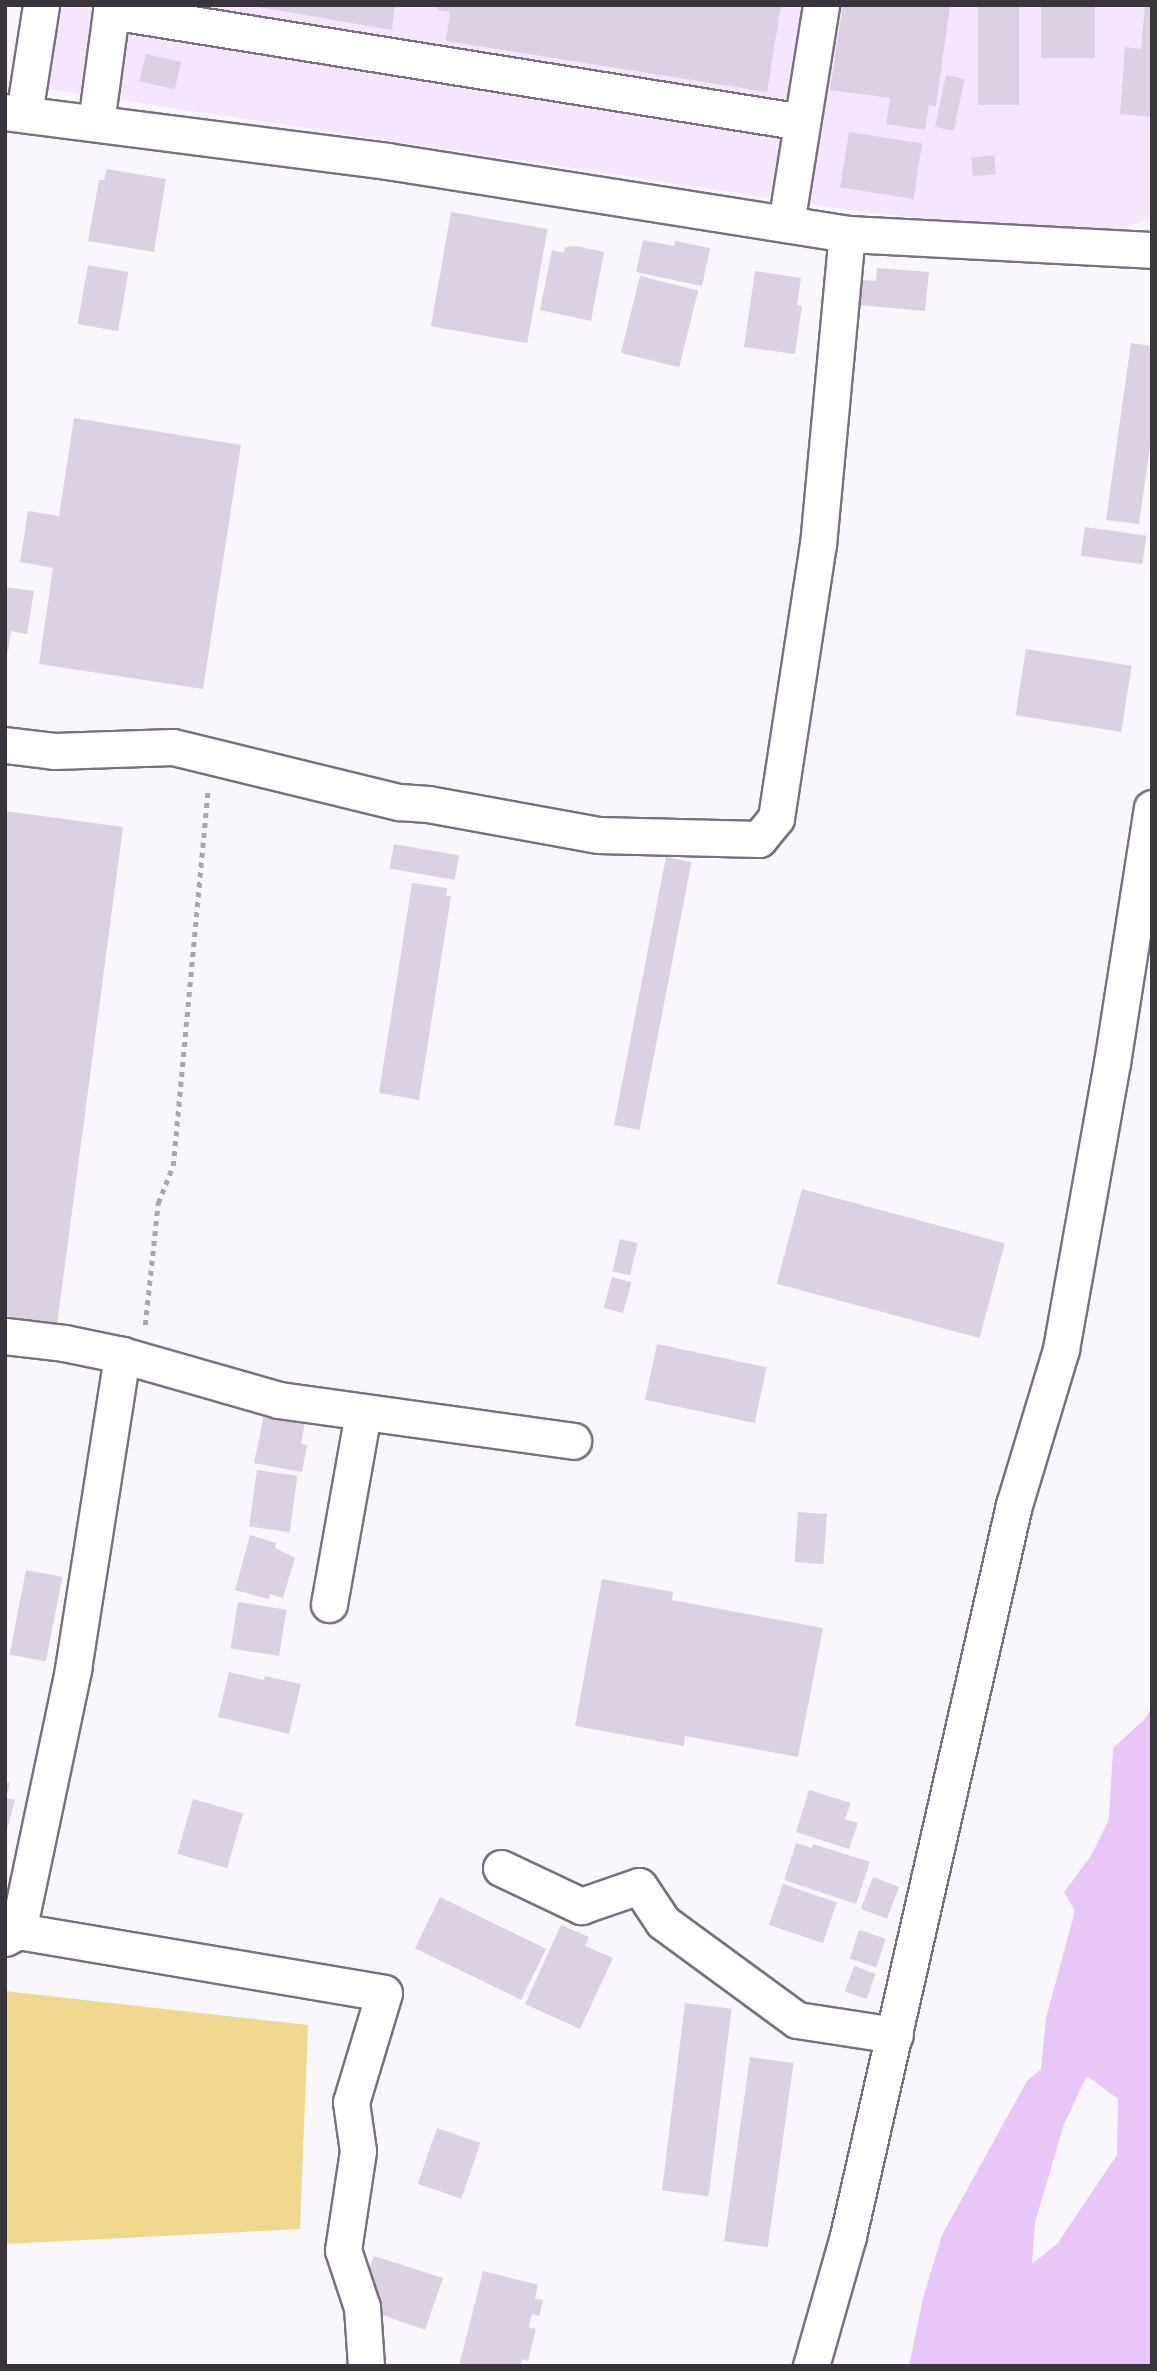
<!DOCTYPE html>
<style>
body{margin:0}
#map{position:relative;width:1157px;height:2371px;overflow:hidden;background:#faf6fd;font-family:Inter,sans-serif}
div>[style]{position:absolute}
.built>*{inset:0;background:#f5e5fd}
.green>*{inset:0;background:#eed98f}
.water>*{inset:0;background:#e8c6f8}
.building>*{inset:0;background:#dcd1e2;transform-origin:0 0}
.path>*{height:4.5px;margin-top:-2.25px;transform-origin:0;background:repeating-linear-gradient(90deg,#aba6ad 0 5px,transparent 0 10px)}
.roads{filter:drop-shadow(2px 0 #7a707f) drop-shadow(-2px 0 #7a707f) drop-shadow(0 2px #7a707f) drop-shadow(0 -2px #7a707f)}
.minor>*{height:35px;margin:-17.5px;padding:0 17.5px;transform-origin:17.5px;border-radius:17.5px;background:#fff}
span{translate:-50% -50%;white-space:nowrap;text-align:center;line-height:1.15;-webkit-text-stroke:6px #faf6fd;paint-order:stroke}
.frame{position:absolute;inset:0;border:7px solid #3a353c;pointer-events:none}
</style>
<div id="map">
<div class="built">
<div style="clip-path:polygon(52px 5px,1152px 5px,1152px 217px,1121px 230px,1014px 227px,865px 212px,40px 88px)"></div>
</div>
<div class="green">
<div style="clip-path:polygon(5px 1991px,308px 2025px,300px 2229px,5px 2244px)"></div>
</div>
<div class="water">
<div style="clip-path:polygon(evenodd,1152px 1706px,1152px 2366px,909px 2366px,923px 2298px,942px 2235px,1027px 2081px,1041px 2069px,1046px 2018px,1075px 1911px,1064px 1892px,1091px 1856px,1109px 1819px,1113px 1748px,1146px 1718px,1152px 1706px,1087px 2076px,1118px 2099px,1117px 2155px,1057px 2244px,1032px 2264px,1035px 2222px,1064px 2124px,1087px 2076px)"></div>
</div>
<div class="building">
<div style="clip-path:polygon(246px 5px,395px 5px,392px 30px)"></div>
<div style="clip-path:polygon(438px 5px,781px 5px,767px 92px,446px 41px,450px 12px,437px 10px)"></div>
<div style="clip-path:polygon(843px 5px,950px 5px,936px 106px,929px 105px,925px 130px,886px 124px,890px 98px,830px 90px)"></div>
<div style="left:978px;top:5px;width:41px;height:100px"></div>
<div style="left:1041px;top:5px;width:54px;height:53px"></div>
<div style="clip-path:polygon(1145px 5px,1152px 5px,1152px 117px,1120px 114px,1125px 47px,1141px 49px)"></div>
<div style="left:146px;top:54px;width:36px;height:28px;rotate:13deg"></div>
<div style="left:946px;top:75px;width:19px;height:53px;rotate:12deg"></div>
<div style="left:849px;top:132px;width:74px;height:56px;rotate:9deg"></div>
<div style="left:994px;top:155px;width:19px;height:23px;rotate:84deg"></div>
<div style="clip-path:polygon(107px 169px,166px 179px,154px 252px,88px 241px,99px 180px,104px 180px)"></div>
<div style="left:451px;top:212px;width:98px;height:116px;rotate:10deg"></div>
<div style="clip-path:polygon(643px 240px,674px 246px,675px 241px,710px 248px,702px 286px,636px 272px)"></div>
<div style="clip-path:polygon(576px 246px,604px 252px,591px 321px,540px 310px,552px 250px,564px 253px,565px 247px)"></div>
<div style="left:88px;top:265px;width:41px;height:60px;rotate:10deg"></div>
<div style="clip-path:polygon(877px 268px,929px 272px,925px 311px,859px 305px,862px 280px,876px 281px)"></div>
<div style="clip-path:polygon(755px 271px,801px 278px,797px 305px,802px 306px,795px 354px,744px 347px)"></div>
<div style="left:640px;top:276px;width:60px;height:79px;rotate:14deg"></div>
<div style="clip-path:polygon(1131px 343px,1152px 346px,1152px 433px,1139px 524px,1106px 520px)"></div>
<div style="clip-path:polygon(74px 418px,241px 445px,203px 689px,39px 664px,53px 568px,20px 562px,28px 511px,59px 516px)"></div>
<div style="left:1085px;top:527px;width:62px;height:29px;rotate:8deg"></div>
<div style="clip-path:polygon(5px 587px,34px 591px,27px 634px,11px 631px,7px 657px)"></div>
<div style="left:1026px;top:649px;width:107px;height:67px;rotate:9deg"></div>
<div style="clip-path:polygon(5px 811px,123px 827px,57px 1325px,5px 1318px)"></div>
<div style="left:394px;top:844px;width:66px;height:25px;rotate:10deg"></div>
<div style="left:666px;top:857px;width:26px;height:273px;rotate:11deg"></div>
<div style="clip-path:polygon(412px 883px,447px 888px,446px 896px,451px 896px,419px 1100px,379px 1093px)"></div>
<div style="left:802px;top:1189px;width:210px;height:98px;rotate:15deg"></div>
<div style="left:620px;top:1239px;width:18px;height:33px;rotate:13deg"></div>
<div style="left:612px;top:1277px;width:20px;height:32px;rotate:15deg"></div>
<div style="left:657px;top:1344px;width:112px;height:57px;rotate:12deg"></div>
<div style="clip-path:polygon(265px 1410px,306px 1417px,301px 1444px,307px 1445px,302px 1472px,254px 1463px)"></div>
<div style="left:257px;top:1470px;width:41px;height:57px;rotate:8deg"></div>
<div style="left:798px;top:1512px;width:29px;height:50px;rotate:4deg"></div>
<div style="clip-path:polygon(250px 1535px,276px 1543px,275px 1548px,295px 1558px,283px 1598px,270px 1594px,269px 1599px,235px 1590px)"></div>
<div style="left:26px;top:1570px;width:37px;height:86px;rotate:11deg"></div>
<div style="clip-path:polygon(602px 1579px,673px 1592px,672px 1600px,823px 1628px,798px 1757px,685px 1736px,684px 1746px,575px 1726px)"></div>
<div style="left:238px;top:1602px;width:49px;height:47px;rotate:9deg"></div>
<div style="clip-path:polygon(229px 1672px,264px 1680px,265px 1676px,301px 1684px,289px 1734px,218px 1717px)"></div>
<div style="clip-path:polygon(5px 1782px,10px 1783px,6px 1798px,15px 1800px,6px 1834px)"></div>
<div style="clip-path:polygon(809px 1790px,851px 1803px,845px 1819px,858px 1823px,849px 1849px,796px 1832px)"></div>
<div style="left:193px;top:1799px;width:52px;height:57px;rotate:16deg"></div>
<div style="clip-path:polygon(796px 1843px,812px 1848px,813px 1844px,870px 1862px,856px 1904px,784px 1880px)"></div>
<div style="left:873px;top:1877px;width:28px;height:34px;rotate:21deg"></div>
<div style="left:783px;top:1884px;width:57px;height:43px;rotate:19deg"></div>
<div style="left:440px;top:1897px;width:118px;height:57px;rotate:26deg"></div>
<div style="clip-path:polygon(561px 1925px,589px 1937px,585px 1946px,613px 1958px,580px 2029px,525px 2004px)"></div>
<div style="left:859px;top:1930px;width:28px;height:30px;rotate:18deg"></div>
<div style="left:854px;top:1966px;width:23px;height:27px;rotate:20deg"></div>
<div style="left:685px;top:2003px;width:47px;height:189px;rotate:7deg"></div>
<div style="left:750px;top:2057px;width:44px;height:186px;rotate:8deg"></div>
<div style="left:437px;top:2128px;width:46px;height:59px;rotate:19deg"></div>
<div style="clip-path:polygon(374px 2256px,443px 2278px,425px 2330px,371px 2311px,377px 2294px,363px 2286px)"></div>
<div style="clip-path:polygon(483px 2271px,538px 2285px,535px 2299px,543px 2300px,539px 2316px,532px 2314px,529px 2327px,536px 2329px,528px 2361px,522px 2359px,520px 2366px,459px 2366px)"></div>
</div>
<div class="path">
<div style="left:145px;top:1325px;width:123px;rotate:-83.9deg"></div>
<div style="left:158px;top:1203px;width:40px;rotate:-68deg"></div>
<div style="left:173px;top:1166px;width:378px;rotate:-84.7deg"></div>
</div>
<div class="roads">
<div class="minor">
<div style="left:111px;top:11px;width:700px;rotate:9.13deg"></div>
<div style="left:5px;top:112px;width:385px;rotate:7.3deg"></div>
<div style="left:387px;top:161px;width:466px;rotate:9deg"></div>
<div style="left:847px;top:234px;width:305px;rotate:3deg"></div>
<div style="left:24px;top:114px;width:110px;rotate:-81.1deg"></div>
<div style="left:96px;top:123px;width:119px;rotate:-82.3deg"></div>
<div style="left:786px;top:224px;width:222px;rotate:-80.9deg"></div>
<div style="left:5px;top:745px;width:49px;rotate:7deg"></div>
<div style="left:54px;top:751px;width:119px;rotate:-1.9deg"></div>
<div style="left:173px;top:747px;width:233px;rotate:13.7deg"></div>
<div style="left:399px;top:802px;width:29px;rotate:4deg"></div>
<div style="left:428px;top:804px;width:173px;rotate:10.3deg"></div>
<div style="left:598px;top:835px;width:161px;rotate:1.4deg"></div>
<div style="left:759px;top:839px;width:27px;rotate:-51deg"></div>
<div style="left:776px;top:818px;width:276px;rotate:-81.3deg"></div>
<div style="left:818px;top:545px;width:312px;rotate:-84.7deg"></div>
<div style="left:5px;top:1336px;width:59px;rotate:6.8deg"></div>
<div style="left:64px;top:1343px;width:59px;rotate:11.7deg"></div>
<div style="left:122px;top:1355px;width:163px;rotate:16deg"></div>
<div style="left:279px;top:1400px;width:297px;rotate:7.9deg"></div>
<div style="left:329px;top:1604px;width:193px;rotate:-79.9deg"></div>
<div style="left:501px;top:1868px;width:89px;rotate:25.4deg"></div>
<div style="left:581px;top:1906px;width:61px;rotate:-19deg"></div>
<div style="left:639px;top:1886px;width:43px;rotate:56.3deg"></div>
<div style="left:663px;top:1922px;width:166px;rotate:36.2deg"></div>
<div style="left:797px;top:2020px;width:99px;rotate:8.7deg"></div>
<div style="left:18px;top:1931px;width:371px;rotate:9.6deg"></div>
<div style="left:384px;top:1993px;width:114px;rotate:106.8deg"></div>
<div style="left:351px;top:2102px;width:49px;rotate:81.9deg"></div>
<div style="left:358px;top:2151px;width:100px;rotate:98.6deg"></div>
<div style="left:343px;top:2250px;width:60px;rotate:71.6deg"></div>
<div style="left:362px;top:2307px;width:59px;rotate:86.1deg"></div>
<div style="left:5px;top:1938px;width:15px;rotate:-28deg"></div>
<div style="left:18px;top:1931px;width:268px;rotate:-78.1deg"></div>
<div style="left:73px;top:1669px;width:318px;rotate:-81.1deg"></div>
<div style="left:811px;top:2366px;width:135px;rotate:-74.1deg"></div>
<div style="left:848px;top:2236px;width:750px;rotate:-77.21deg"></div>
<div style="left:1014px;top:1505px;width:163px;rotate:-73.2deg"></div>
<div style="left:1061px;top:1349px;width:291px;rotate:-79.9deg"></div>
<div style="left:1112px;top:1063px;width:258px;rotate:-81.1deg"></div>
</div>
</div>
<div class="frame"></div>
</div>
